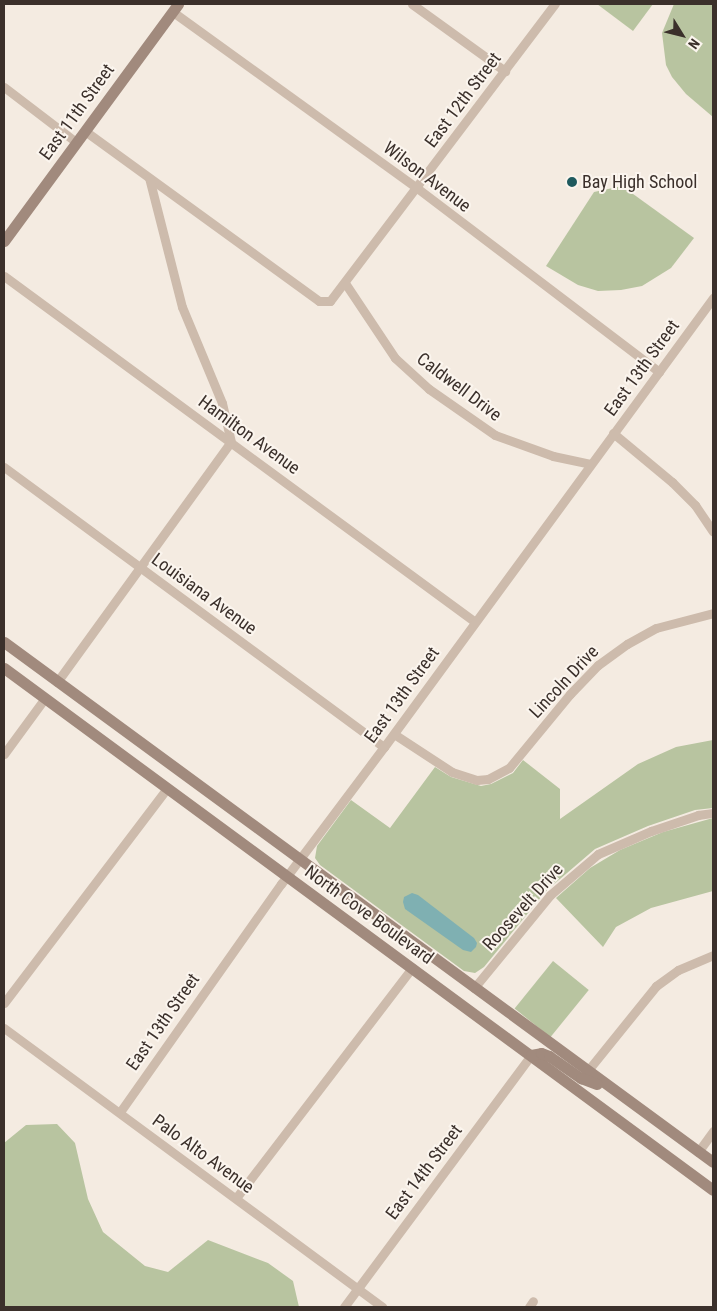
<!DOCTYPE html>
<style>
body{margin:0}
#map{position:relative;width:717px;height:1311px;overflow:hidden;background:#f4ebe1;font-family:"Roboto Condensed",sans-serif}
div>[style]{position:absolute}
.green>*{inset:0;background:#b8c4a0;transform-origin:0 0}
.water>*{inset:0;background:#7fb0b2}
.street>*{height:9px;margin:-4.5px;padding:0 4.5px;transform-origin:4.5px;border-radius:4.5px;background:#cdbbac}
.secondary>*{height:11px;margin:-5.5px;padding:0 5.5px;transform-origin:5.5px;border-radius:5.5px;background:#a18a7d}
.dots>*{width:14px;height:14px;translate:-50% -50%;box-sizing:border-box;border:2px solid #fbf5ee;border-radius:50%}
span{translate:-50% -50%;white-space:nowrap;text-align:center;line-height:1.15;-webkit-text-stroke:4px #fbf5ee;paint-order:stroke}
.street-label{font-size:18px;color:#3b302b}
.poi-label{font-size:18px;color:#3b302b}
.left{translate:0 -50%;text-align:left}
.frame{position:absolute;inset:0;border:5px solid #3b302b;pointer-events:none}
.north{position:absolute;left:657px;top:10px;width:50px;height:50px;-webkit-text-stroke:4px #fbf5ee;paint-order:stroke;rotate:126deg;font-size:14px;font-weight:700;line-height:20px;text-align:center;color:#3b302b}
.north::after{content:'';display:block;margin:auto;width:18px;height:22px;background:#3b302b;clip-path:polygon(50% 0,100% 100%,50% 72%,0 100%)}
</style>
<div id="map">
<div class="green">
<div style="clip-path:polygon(597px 4px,653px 4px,633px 31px)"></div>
<div style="clip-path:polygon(674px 4px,713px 4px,713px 117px,686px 94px,672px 77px,666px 65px,662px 33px)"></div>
<div style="clip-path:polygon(622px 186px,694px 238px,671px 268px,642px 286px,621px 290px,598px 291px,578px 285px,546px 266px,594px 192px)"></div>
<div style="clip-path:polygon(713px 740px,713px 808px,695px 810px,648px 826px,595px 849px,546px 891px,484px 967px,475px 973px,464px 971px,320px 865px,315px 858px,317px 846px,351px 800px,390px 828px,435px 767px,451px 777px,481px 786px,491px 784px,513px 773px,523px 760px,560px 789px,560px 819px,638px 764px,676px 747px)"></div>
<div style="clip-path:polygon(713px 818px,713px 891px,651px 908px,616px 927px,603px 947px,556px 898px,590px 868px,620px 850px,663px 832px)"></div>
<div style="left:553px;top:961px;width:46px;height:61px;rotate:39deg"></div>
<div style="clip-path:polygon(57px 1124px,75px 1143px,88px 1199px,103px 1232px,145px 1266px,168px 1272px,208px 1240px,268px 1263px,293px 1281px,299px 1307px,4px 1307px,4px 1143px,26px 1125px)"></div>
</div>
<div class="water">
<div style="clip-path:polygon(412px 893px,418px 895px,474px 938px,477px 943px,476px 947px,471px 952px,463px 950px,405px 909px,403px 902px,404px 897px)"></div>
</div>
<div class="street">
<div style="left:412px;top:4px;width:115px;rotate:35.8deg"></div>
<div style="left:173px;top:12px;width:301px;rotate:35.8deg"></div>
<div style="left:417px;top:188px;width:304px;rotate:37.2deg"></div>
<div style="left:4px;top:87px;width:91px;rotate:37.4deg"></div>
<div style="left:85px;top:131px;width:289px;rotate:36deg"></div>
<div style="left:319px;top:301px;width:11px"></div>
<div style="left:330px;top:301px;width:373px;rotate:-52.9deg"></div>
<div style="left:4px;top:276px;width:584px;rotate:36.3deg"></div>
<div style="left:345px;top:283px;width:90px;rotate:56.3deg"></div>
<div style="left:395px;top:358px;width:46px;rotate:42.4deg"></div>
<div style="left:429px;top:389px;width:80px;rotate:34.9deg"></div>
<div style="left:495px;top:435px;width:62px;rotate:19.9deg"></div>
<div style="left:553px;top:456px;width:38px;rotate:12deg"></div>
<div style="left:613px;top:433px;width:77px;rotate:39.7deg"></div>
<div style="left:672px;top:482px;width:33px;rotate:45deg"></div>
<div style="left:695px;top:505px;width:32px;rotate:56deg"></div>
<div style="left:4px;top:467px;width:472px;rotate:36.4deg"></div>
<div style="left:57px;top:682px;width:296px;rotate:-54.1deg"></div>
<div style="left:231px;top:442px;width:40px;rotate:-103deg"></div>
<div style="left:222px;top:403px;width:104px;rotate:-112.6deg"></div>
<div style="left:182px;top:307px;width:133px;rotate:-104.3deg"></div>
<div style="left:394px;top:734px;width:69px;rotate:33.2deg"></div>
<div style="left:452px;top:772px;width:26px;rotate:18deg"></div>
<div style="left:477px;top:780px;width:11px;rotate:-5deg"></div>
<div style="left:488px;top:779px;width:24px;rotate:-28deg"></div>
<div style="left:509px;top:768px;width:96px;rotate:-50.5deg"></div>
<div style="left:570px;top:694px;width:40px;rotate:-46deg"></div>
<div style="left:598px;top:665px;width:36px;rotate:-36deg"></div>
<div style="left:627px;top:644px;width:33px;rotate:-29deg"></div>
<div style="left:656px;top:628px;width:59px;rotate:-14.7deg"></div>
<div style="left:4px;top:754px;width:69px;rotate:-53.8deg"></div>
<div style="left:474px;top:988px;width:120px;rotate:-50.7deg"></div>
<div style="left:550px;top:895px;width:63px;rotate:-40.5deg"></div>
<div style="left:598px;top:854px;width:58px;rotate:-23.5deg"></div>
<div style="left:651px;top:831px;width:50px;rotate:-18.8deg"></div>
<div style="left:698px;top:815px;width:15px;rotate:-8deg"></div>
<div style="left:4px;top:1003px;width:270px;rotate:-52.8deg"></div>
<div style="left:4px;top:1028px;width:470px;rotate:36.4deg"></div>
<div style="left:585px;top:1074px;width:113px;rotate:-51.1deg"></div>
<div style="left:656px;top:986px;width:27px;rotate:-36deg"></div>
<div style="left:678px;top:970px;width:38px;rotate:-23deg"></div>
<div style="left:120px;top:1112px;width:279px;rotate:-54.8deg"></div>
<div style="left:281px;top:884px;width:171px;rotate:-53.1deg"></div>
<div style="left:384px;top:747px;width:557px;rotate:-53.77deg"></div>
<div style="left:698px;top:1152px;width:26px;rotate:-54deg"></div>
<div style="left:236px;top:1198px;width:290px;rotate:-52.6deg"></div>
<div style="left:344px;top:1307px;width:314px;rotate:-53.4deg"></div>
<div style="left:529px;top:1307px;width:7px;rotate:-56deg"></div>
</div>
<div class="secondary">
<div style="left:4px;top:241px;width:294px;rotate:-53.7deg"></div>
<div style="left:4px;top:642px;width:879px;rotate:36.26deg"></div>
<div style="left:4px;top:668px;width:880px;rotate:36.36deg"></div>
<div style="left:531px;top:1055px;width:10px;rotate:-11deg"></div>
<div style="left:541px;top:1053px;width:9px;rotate:21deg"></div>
<div style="left:549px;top:1056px;width:39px;rotate:35deg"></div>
<div style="left:581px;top:1078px;width:17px;rotate:21deg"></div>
</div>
<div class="dots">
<div style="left:572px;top:182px;background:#1f5a5e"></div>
</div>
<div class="street-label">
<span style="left:463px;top:100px;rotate:-53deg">East 12th Street</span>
<span style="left:77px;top:112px;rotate:-54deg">East 11th Street</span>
<span style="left:427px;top:177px;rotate:37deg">Wilson Avenue</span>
<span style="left:642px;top:368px;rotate:-54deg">East 13th Street</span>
<span style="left:459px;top:387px;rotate:37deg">Caldwell Drive</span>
<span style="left:249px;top:435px;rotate:36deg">Hamilton Avenue</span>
<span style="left:204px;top:594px;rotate:36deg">Louisiana Avenue</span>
<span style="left:564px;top:682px;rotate:-47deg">Lincoln Drive</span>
<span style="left:402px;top:695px;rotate:-54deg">East 13th Street</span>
<span style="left:523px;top:907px;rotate:-48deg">Roosevelt Drive</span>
<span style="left:369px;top:915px;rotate:36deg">North Cove Boulevard</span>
<span style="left:163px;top:1022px;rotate:-55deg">East 13th Street</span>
<span style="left:203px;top:1154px;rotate:36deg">Palo Alto Avenue</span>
<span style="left:424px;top:1172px;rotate:-53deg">East 14th Street</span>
</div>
<div class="poi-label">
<span class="left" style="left:582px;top:182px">Bay High School</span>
</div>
<div class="frame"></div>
<div class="north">N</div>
</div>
